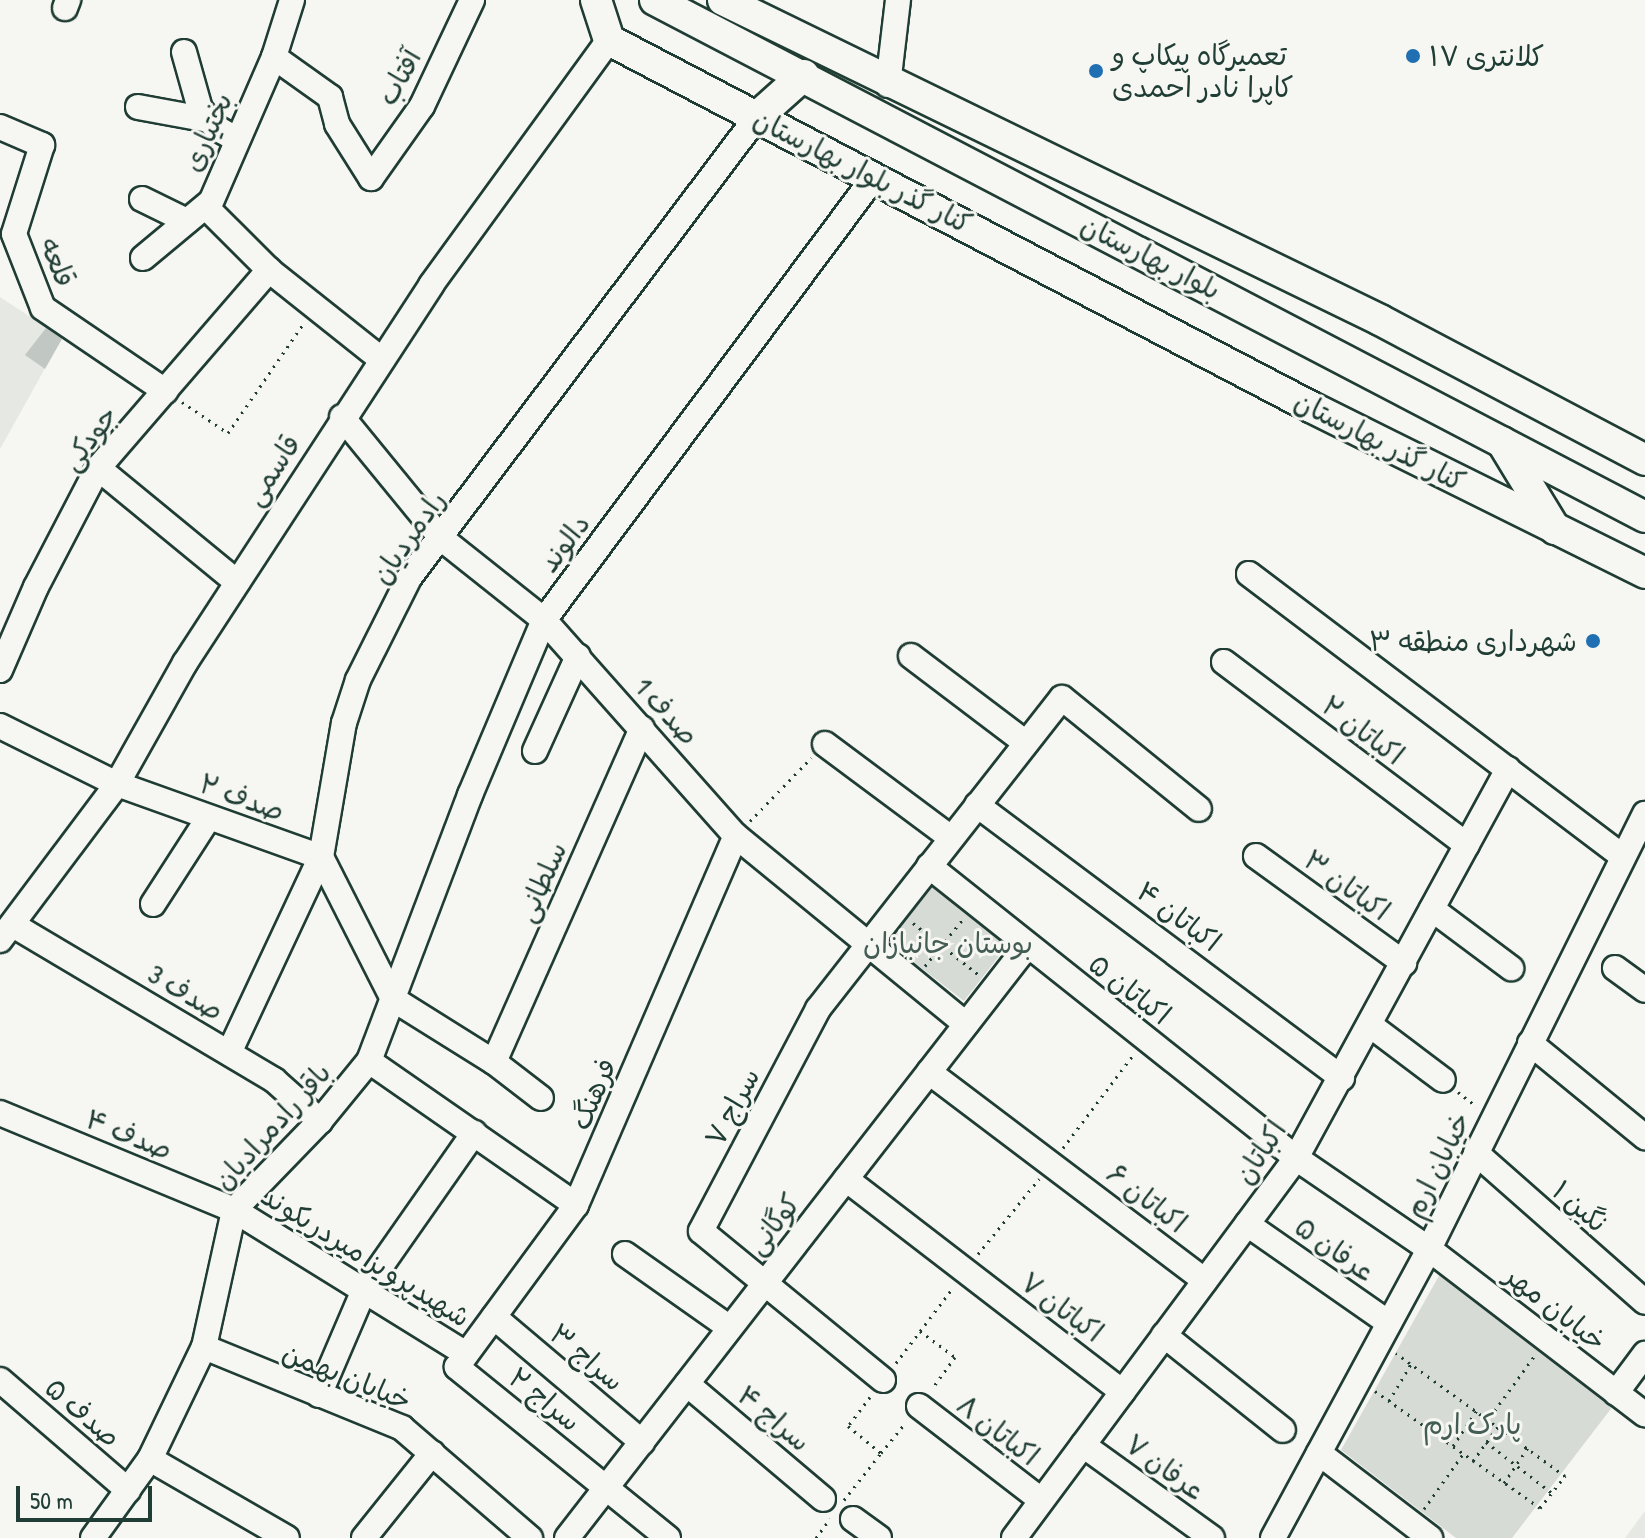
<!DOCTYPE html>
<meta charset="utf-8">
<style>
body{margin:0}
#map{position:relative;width:1645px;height:1538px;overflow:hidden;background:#f6f6f2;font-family:"Patrick Hand","Playpen Sans Arabic",sans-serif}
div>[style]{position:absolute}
.built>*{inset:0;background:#e6e8e4}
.green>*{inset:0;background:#d6dbd6;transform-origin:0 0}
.building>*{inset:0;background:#c1c8c3}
.path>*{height:3px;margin-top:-1.5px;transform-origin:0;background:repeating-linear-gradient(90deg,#1f3d34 0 2px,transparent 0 8px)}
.roads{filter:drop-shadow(2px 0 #1f3d34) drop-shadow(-2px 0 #1f3d34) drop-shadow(0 2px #1f3d34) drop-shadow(0 -2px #1f3d34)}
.minor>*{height:24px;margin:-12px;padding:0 12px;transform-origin:12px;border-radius:12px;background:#f6f6f2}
.major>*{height:30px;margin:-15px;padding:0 15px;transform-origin:15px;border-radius:15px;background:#f6f6f2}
.dots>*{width:22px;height:22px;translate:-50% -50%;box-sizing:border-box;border:4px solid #f6f6f2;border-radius:50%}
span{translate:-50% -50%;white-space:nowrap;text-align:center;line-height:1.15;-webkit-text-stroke:6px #f6f6f2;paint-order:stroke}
.poi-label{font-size:28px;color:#1f3d34}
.left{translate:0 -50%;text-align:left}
.right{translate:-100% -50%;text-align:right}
.street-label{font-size:28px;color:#1f3d34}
.park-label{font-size:28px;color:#445d54}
.scale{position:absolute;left:16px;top:1486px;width:136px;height:36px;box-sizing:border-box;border:4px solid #1f3d34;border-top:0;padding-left:10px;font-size:24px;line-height:28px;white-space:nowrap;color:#1f3d34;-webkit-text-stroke:6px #f6f6f2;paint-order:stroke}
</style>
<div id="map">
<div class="built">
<div style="clip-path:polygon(0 297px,62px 338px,0 449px)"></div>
<div style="clip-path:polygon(1645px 1511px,1645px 1538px,1625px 1538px,1631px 1530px)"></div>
</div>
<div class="green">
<div style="left:932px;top:886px;width:96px;height:71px;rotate:38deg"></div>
<div style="clip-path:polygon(1440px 1274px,1613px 1406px,1512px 1538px,1456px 1538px,1341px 1450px)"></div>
</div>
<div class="building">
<div style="clip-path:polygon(46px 328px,62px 339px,45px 369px,25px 355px)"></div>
</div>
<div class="path">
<div style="left:182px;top:402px;width:55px;rotate:34deg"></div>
<div style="left:228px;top:433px;width:134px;rotate:-55.4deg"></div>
<div style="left:750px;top:821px;width:88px;rotate:-45.9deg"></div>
<div style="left:913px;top:923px;width:84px;rotate:38.2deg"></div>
<div style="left:925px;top:966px;width:60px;rotate:-51deg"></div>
<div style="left:1458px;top:1092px;width:24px;rotate:38deg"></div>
<div style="left:1063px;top:1148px;width:116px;rotate:-53deg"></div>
<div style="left:978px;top:1254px;width:97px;rotate:-50.9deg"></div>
<div style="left:920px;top:1331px;width:44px;rotate:36.6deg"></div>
<div style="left:955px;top:1357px;width:39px;rotate:126deg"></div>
<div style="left:896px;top:1363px;width:93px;rotate:-52.9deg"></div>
<div style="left:1375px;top:1391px;width:202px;rotate:35.3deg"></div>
<div style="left:1540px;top:1508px;width:41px;rotate:-52deg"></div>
<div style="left:1565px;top:1476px;width:209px;rotate:-144deg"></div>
<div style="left:870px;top:1397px;width:36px;rotate:127deg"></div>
<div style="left:848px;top:1426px;width:43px;rotate:39.3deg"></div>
<div style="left:881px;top:1453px;width:38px;rotate:-51deg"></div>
<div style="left:1389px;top:1401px;width:43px;rotate:-59.3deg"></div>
<div style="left:1490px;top:1417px;width:77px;rotate:-54deg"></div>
<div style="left:1486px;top:1442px;width:83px;rotate:37.7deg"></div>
<div style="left:1453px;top:1446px;width:43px;rotate:-56.3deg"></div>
<div style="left:1473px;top:1461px;width:44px;rotate:-54.2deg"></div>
<div style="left:1504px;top:1483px;width:45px;rotate:-56deg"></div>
<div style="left:844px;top:1500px;width:60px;rotate:-51.8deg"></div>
<div style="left:1424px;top:1509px;width:67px;rotate:-54.7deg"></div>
<div style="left:816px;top:1538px;width:24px;rotate:-54deg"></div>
</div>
<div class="roads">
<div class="minor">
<div style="left:292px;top:0;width:60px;rotate:107.5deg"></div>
<div style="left:274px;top:57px;width:166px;rotate:113.5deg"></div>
<div style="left:208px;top:209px;width:86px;rotate:45deg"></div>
<div style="left:269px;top:270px;width:143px;rotate:38.5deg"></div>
<div style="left:65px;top:8px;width:9px;rotate:-69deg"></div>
<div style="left:184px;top:52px;width:59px;rotate:74.3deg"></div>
<div style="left:200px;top:109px;width:23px;rotate:50deg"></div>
<div style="left:215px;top:127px;width:24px;rotate:30deg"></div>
<div style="left:274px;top:57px;width:69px;rotate:35.5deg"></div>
<div style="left:330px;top:97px;width:28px;rotate:75deg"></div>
<div style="left:337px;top:124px;width:64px;rotate:57.8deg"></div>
<div style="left:371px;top:178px;width:88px;rotate:-54.7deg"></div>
<div style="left:422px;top:106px;width:117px;rotate:-64.7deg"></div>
<div style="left:888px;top:85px;width:86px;rotate:-83.3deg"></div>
<div style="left:138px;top:107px;width:72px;rotate:10.4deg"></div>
<div style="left:0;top:127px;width:46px;rotate:23.2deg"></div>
<div style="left:42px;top:145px;width:93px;rotate:107.5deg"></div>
<div style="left:14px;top:234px;width:79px;rotate:68.6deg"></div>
<div style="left:43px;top:308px;width:148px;rotate:34.2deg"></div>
<div style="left:142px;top:199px;width:50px;rotate:26.1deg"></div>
<div style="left:143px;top:258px;width:86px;rotate:-39.8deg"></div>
<div style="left:342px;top:417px;width:156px;rotate:50.7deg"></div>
<div style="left:441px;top:538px;width:132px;rotate:38.5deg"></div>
<div style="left:544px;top:620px;width:289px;rotate:48.4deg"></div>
<div style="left:736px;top:836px;width:297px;rotate:39.3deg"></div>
<div style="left:98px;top:468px;width:180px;rotate:39.4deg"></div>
<div style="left:1249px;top:574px;width:468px;rotate:37.1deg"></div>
<div style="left:911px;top:656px;width:144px;rotate:37.1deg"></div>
<div style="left:1224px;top:662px;width:304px;rotate:37deg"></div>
<div style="left:0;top:670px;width:90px;rotate:-66.6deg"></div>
<div style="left:36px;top:587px;width:134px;rotate:-62.5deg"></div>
<div style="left:98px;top:468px;width:262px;rotate:-49.2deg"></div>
<div style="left:0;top:726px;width:131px;rotate:26.4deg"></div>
<div style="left:117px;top:784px;width:217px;rotate:19.7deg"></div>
<div style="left:321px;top:857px;width:159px;rotate:63.1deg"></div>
<div style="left:825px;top:744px;width:157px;rotate:36.7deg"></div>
<div style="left:535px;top:751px;width:104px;rotate:-65.6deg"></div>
<div style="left:977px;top:805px;width:456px;rotate:36.8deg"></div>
<div style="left:1256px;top:856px;width:183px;rotate:35.9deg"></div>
<div style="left:929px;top:866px;width:469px;rotate:38.5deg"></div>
<div style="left:1296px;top:1158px;width:161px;rotate:34.4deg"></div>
<div style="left:1429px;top:1249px;width:272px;rotate:37.5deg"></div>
<div style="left:153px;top:904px;width:103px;rotate:-57.2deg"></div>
<div style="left:1432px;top:909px;width:99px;rotate:36.8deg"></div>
<div style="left:13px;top:925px;width:304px;rotate:30.7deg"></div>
<div style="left:274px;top:1080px;width:62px;rotate:41.7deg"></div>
<div style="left:0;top:940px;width:195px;rotate:-53.1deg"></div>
<div style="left:117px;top:784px;width:139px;rotate:-60.7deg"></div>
<div style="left:185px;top:663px;width:451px;rotate:-56.9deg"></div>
<div style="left:431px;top:285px;width:303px;rotate:-54deg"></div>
<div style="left:1615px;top:968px;width:37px;rotate:36deg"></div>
<div style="left:393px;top:999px;width:119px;rotate:32deg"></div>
<div style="left:494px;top:1062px;width:59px;rotate:37.5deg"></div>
<div style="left:1370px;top:1025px;width:91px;rotate:37deg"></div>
<div style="left:1530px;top:1043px;width:149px;rotate:39.3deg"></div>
<div style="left:229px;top:1053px;width:217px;rotate:-64.9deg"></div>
<div style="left:321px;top:857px;width:136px;rotate:-80.3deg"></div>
<div style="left:344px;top:723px;width:45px;rotate:-72deg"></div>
<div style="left:358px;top:680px;width:114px;rotate:-63.4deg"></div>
<div style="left:409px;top:578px;width:578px;rotate:-52.95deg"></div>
<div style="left:369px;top:1061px;width:252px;rotate:34.8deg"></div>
<div style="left:494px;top:1062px;width:365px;rotate:-66.1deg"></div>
<div style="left:929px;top:1072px;width:346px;rotate:37.1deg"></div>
<div style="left:0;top:1113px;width:253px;rotate:22.5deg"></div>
<div style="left:234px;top:1210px;width:273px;rotate:31.8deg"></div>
<div style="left:1476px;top:1153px;width:225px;rotate:41.4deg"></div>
<div style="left:846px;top:1179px;width:349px;rotate:37.6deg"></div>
<div style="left:1247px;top:1224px;width:173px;rotate:34.9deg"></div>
<div style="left:625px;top:1254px;width:128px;rotate:35.2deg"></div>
<div style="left:494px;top:1317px;width:194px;rotate:40.2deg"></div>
<div style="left:1164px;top:1335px;width:152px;rotate:38.6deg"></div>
<div style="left:204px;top:1347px;width:214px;rotate:22.2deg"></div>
<div style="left:402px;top:1428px;width:169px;rotate:40.7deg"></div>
<div style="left:0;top:1380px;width:169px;rotate:40.7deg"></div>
<div style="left:883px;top:1380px;width:235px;rotate:-140.7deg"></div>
<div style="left:701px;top:1231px;width:251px;rotate:-62.2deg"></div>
<div style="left:818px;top:1009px;width:395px;rotate:-51.9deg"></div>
<div style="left:1062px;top:698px;width:176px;rotate:39deg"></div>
<div style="left:687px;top:1384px;width:178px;rotate:40.2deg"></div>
<div style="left:1616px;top:1393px;width:49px;rotate:-53.4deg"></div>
<div style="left:319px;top:1395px;width:114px;rotate:-66.8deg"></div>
<div style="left:364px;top:1290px;width:192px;rotate:-55deg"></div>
<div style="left:919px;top:1406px;width:154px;rotate:37.6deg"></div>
<div style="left:1083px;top:1445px;width:159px;rotate:35.8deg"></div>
<div style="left:1319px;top:1453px;width:140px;rotate:37.4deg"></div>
<div style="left:150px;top:1459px;width:158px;rotate:30deg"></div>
<div style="left:853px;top:1519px;width:32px;rotate:36deg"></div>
<div style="left:93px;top:1538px;width:97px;rotate:-54.2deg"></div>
<div style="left:150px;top:1459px;width:124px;rotate:-64.3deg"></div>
<div style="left:204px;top:1347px;width:140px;rotate:-77.6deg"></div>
<div style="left:234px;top:1210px;width:124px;rotate:-46deg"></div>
<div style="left:320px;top:1121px;width:77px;rotate:-50.8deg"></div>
<div style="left:369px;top:1061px;width:285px;rotate:-69.2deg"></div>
<div style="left:470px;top:795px;width:190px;rotate:-67.1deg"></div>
<div style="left:544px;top:620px;width:554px;rotate:-53.3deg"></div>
<div style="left:364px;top:1538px;width:109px;rotate:-51.3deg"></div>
<div style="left:567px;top:1538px;width:750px;rotate:-52.15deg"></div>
<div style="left:668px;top:1538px;width:272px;rotate:-141deg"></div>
<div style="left:457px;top:1367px;width:201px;rotate:-53.7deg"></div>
<div style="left:576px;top:1205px;width:402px;rotate:-66.6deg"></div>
<div style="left:1014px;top:1538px;width:473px;rotate:-53.4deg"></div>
<div style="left:1296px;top:1158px;width:443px;rotate:-61.4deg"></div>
<div style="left:1273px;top:1538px;width:328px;rotate:-61.6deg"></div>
<div style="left:1429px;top:1249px;width:486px;rotate:-63.6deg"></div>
</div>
<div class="major">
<div style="left:596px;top:0;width:42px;rotate:72deg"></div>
<div style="left:609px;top:40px;width:792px;rotate:27.6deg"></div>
<div style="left:1311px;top:407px;width:373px;rotate:26.4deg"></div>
<div style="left:655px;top:0;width:1117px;rotate:27.57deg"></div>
<div style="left:723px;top:0;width:731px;rotate:25.97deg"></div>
<div style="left:1380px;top:320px;width:300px;rotate:27.8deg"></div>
<div style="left:757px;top:117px;width:63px;rotate:-41.8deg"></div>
<div style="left:1502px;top:442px;width:102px;rotate:58.7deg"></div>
</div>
</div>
<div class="dots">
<div style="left:1413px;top:56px;background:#1f6fb2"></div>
<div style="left:1096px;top:71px;background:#1f6fb2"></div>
<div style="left:1593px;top:641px;background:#1f6fb2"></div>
</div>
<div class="poi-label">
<span class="left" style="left:1112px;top:71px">تعمیرگاه پیکاپ و<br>کاپرا نادر احمدی</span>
<span class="left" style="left:1429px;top:56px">کلانتری ۱۷</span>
<span class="right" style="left:1577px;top:641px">شهرداری منطقه ۳</span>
</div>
<div class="street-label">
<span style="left:399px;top:77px;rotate:-61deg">آفتاب</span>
<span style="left:207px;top:132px;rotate:-66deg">بختیاری</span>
<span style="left:863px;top:171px;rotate:27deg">کنار گذر بلوار بهارستان</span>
<span style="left:1151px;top:257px;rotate:27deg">بلوار بهارستان</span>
<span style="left:58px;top:262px;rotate:68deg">قلعه</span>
<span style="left:89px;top:438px;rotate:-53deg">جودکی</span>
<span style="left:1380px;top:441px;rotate:27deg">کنار گذر بهارستان</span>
<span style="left:272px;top:470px;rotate:-57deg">قاسمی</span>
<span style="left:408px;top:537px;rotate:-55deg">رادمردیان</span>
<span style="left:564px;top:543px;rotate:-53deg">دالوند</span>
<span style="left:667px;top:711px;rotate:48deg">صدف 1</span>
<span style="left:1363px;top:730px;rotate:37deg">اکباتان ۲</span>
<span style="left:242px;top:797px;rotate:20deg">صدف ۲</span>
<span style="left:541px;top:882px;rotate:-66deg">سلطانی</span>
<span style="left:1347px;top:885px;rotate:36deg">اکباتان ۳</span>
<span style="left:1179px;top:916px;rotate:37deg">اکباتان ۴</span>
<span style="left:1130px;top:989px;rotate:38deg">اکباتان ۵</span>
<span style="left:186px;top:992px;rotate:31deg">صدف 3</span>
<span style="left:593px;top:1094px;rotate:-67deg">فرهنگ</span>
<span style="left:732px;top:1107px;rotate:-62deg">سراج ۷</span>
<span style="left:272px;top:1126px;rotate:-48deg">باقر رادمرادیان</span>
<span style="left:129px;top:1134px;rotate:22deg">صدف ۴</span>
<span style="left:1260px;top:1152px;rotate:-56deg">اکباتان</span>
<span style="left:1437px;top:1165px;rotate:-64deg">خیابان ارم</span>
<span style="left:1147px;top:1198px;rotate:38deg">اکباتان ۶</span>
<span style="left:1580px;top:1206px;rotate:41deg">نگین ۱</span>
<span style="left:773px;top:1224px;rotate:-52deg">کوگانی</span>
<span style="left:1335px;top:1249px;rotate:35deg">عرفان ۵</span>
<span style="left:366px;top:1256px;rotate:32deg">شهیدپرویز میردریکوند</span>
<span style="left:1062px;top:1307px;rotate:37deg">اکباتان ۷</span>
<span style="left:1556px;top:1308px;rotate:38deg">خیابان مهر</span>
<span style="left:587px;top:1357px;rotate:40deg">سراج ۳</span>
<span style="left:347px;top:1376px;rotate:22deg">خیابان بهمن</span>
<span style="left:545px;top:1399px;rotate:39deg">سراج ۲</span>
<span style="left:83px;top:1412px;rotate:41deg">صدف ۵</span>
<span style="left:774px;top:1418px;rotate:40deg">سراج ۴</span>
<span style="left:998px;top:1430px;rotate:38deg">اکباتان ۸</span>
<span style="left:1165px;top:1467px;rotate:36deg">عرفان ۷</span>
</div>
<div class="park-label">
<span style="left:948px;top:943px">بوستان جانبازان</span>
<span style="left:1472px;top:1424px">پارک ارم</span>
</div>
<div class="scale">50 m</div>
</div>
